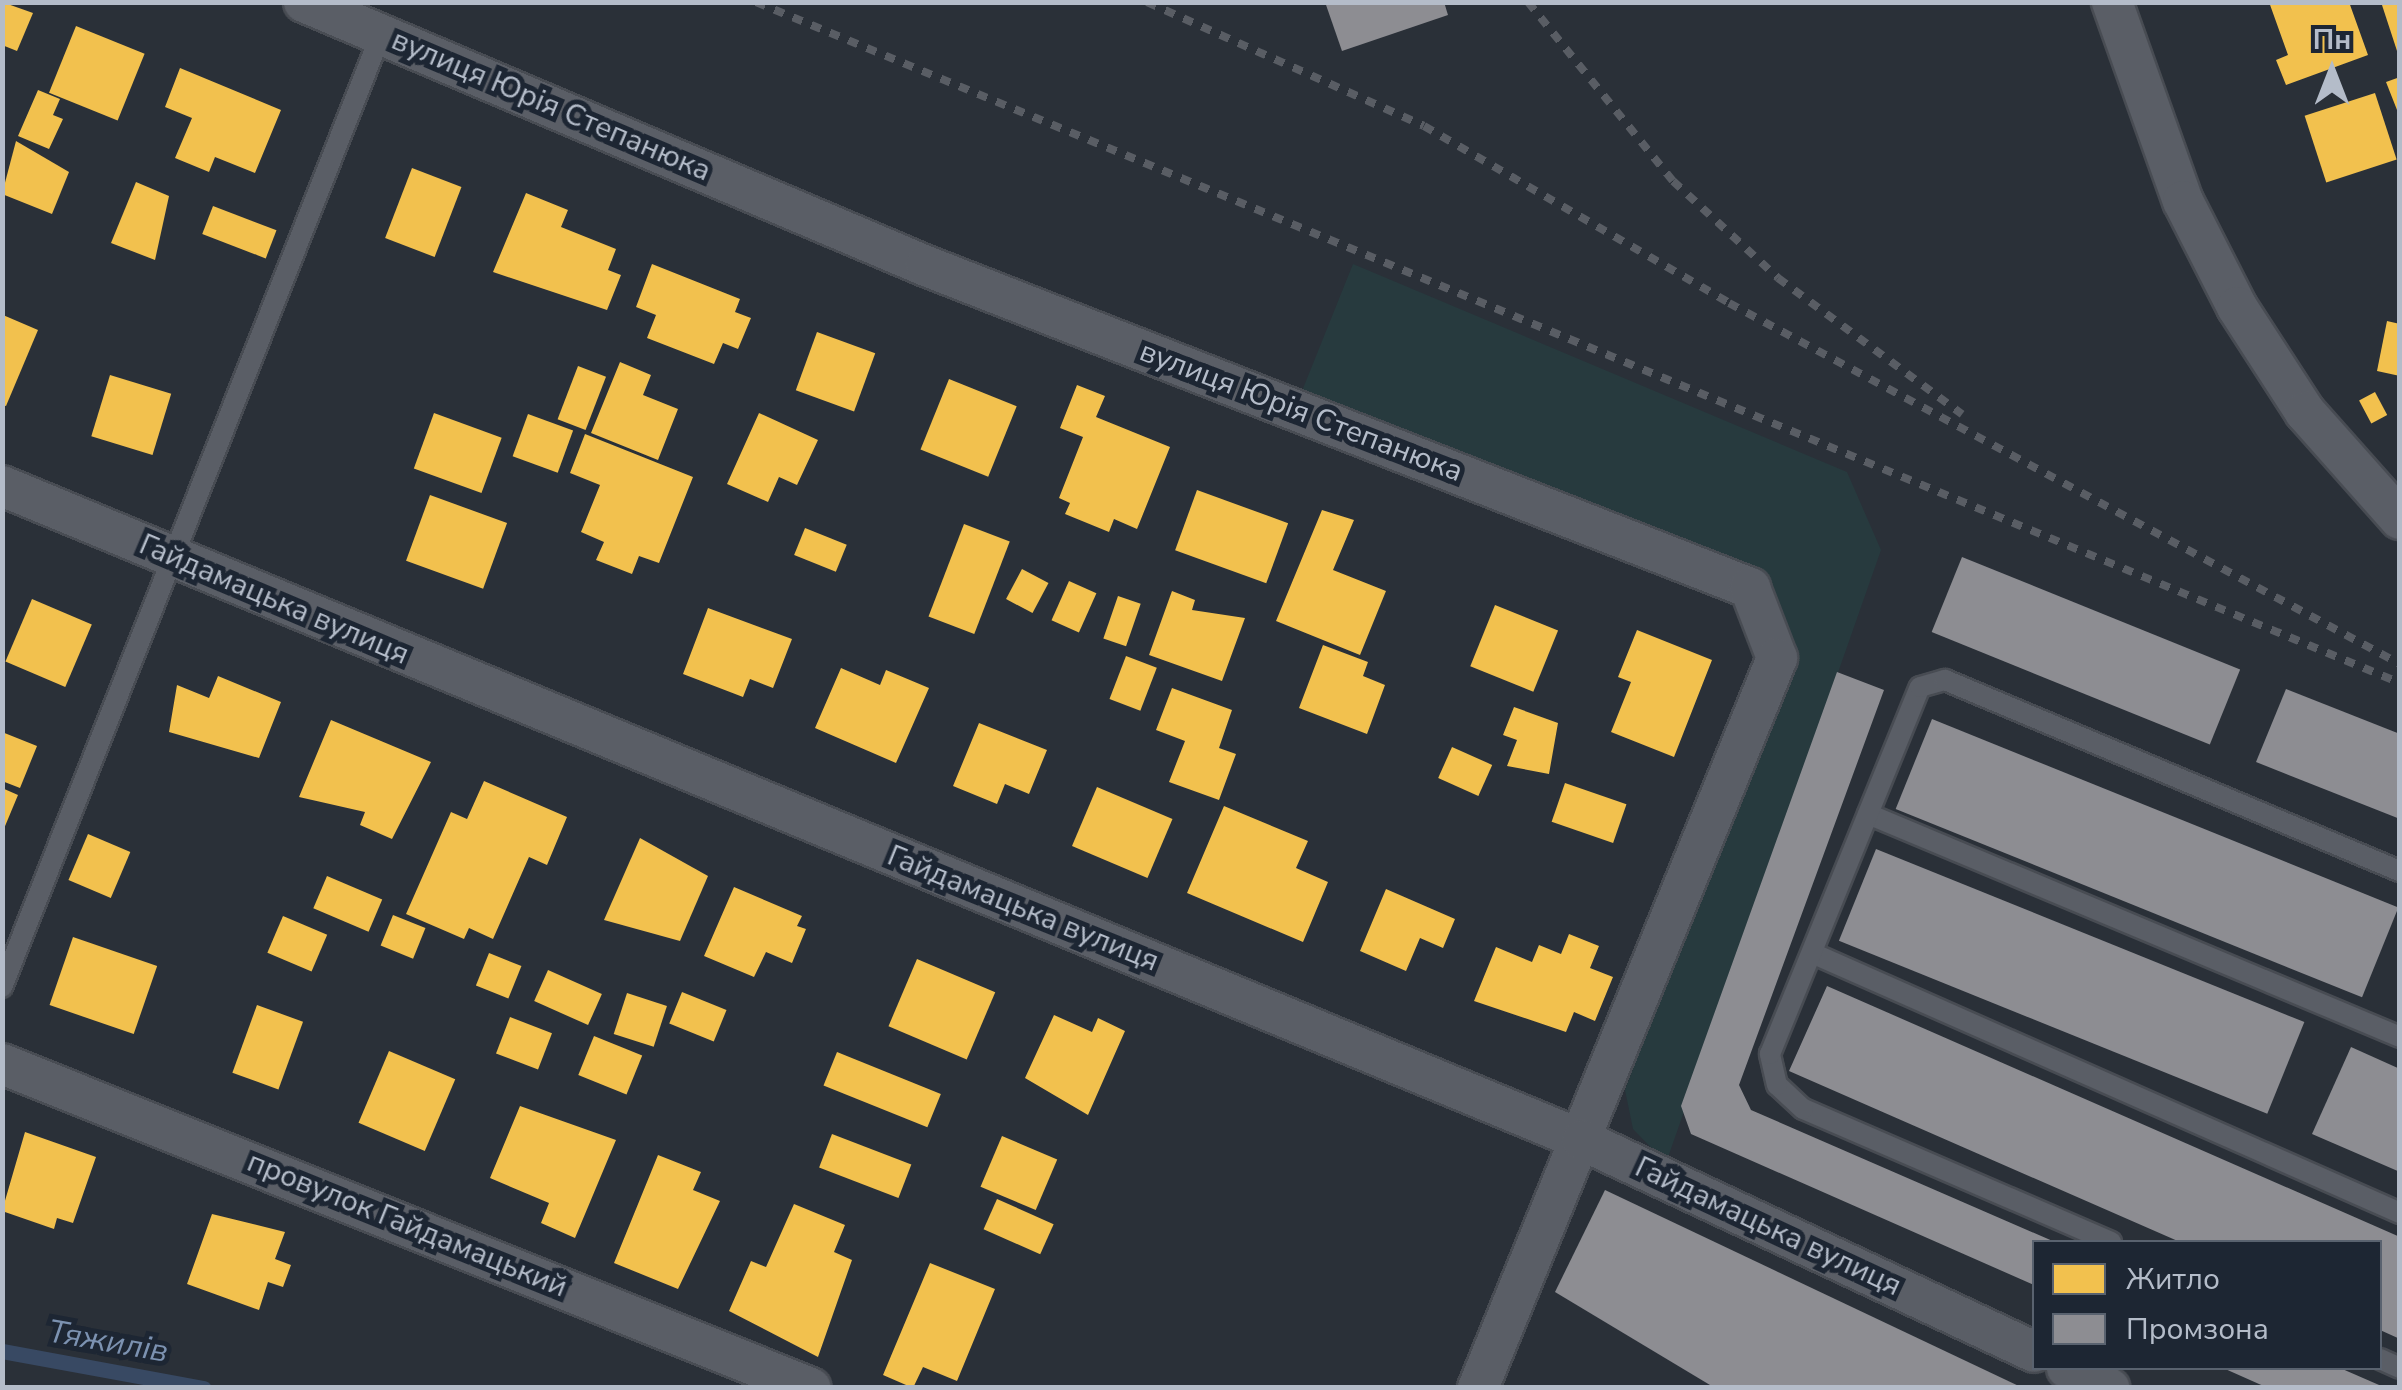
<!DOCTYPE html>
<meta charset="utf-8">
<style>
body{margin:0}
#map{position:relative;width:2402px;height:1390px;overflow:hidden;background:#2a3038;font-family:"Nunito Sans",sans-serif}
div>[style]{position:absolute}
.green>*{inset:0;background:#273a3e}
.homes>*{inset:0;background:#f2c14e;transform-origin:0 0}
.industry>*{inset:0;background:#8d8d92;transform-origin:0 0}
.stream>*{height:15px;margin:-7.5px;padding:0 7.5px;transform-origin:7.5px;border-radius:7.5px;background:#384963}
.roads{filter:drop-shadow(2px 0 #484c53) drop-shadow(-2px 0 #484c53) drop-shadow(0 2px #484c53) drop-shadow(0 -2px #484c53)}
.service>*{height:20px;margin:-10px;padding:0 10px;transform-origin:10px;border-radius:10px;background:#5a5e66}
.minor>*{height:40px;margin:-20px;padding:0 20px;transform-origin:20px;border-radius:20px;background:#5a5e66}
.rail>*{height:8px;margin-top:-4px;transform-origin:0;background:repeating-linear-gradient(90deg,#595d64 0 10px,transparent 0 20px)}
span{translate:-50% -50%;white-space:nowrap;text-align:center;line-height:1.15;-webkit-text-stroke:10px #1d2633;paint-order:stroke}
.street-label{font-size:30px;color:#b4bcc9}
.water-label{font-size:32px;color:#7c92b1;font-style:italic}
.frame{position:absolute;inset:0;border:5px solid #b4bcc9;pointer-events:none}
.legend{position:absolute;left:2032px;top:1240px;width:350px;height:130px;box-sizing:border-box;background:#1d2633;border:2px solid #59626f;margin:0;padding:12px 18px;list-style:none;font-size:30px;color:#b4bcc9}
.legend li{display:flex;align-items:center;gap:20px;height:50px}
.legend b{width:50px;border:2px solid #59626f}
.north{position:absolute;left:2282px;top:20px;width:100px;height:100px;-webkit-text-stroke:8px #1d2633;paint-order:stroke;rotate:0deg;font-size:28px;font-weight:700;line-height:40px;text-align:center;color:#b4bcc9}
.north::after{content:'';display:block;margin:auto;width:35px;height:45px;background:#b4bcc9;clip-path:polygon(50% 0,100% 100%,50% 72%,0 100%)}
</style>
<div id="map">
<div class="green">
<div style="clip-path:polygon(1353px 264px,1847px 472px,1881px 550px,1666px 1163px,1633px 1129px,1625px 1090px,1787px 660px,1760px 581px,1300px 396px)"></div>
</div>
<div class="homes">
<div style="clip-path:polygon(2px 2px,33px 13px,17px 51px,2px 45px)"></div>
<div style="clip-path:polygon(2269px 2px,2349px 2px,2368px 55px,2286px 85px,2276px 60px,2288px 55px)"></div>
<div style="clip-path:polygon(2381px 2px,2400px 2px,2400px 57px,2399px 57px)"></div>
<div style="left:76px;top:26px;width:74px;height:72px;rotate:22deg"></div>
<div style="clip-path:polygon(180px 68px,281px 110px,255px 173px,215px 157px,209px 172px,175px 158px,192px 118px,165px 107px)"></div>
<div style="clip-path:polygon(2400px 77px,2400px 115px,2399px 115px,2386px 82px)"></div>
<div style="clip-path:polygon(38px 90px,60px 99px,53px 115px,63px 119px,49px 149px,18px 136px)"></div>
<div style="left:2375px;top:93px;width:70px;height:74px;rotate:72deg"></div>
<div style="clip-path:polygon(16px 141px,69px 172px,52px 214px,2px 194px)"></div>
<div style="left:412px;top:168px;width:53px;height:75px;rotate:21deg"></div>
<div style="clip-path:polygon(136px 182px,169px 196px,155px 260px,111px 243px)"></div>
<div style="clip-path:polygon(526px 193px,568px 210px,561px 227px,616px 249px,608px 270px,621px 275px,607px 310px,493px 272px)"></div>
<div style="left:213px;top:206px;width:68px;height:30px;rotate:21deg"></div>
<div style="clip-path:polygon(652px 264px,740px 299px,735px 312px,751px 318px,738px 349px,723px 343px,714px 364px,647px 338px,656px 315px,636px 307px)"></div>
<div style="clip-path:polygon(3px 315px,38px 330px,6px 406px,2px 405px)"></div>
<div style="clip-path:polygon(2387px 321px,2400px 324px,2400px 376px,2377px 371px)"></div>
<div style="left:817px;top:332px;width:62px;height:62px;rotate:20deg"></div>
<div style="clip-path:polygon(620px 362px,651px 375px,643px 395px,678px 409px,658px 460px,591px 433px)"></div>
<div style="left:578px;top:366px;width:30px;height:57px;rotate:21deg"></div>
<div style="left:110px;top:375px;width:64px;height:64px;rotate:17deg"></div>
<div style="left:949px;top:379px;width:73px;height:76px;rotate:22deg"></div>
<div style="clip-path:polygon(1077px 385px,1105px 396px,1096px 417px,1170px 447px,1137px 529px,1114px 519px,1109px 532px,1065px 514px,1070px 503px,1059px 498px,1083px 437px,1060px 428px)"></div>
<div style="left:2375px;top:392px;width:26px;height:18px;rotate:62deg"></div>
<div style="left:434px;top:413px;width:72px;height:59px;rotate:20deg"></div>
<div style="clip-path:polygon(759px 413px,818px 440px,797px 485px,779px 477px,768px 502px,727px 484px)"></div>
<div style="left:528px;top:414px;width:48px;height:45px;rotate:20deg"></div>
<div style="clip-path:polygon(585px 434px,693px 477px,659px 563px,639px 556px,632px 574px,596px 560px,604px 542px,581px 532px,600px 485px,570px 473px)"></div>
<div style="left:1197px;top:490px;width:97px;height:64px;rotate:20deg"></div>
<div style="left:430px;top:495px;width:82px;height:70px;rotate:20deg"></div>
<div style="clip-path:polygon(1322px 510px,1354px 520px,1333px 570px,1386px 591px,1360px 655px,1276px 621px)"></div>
<div style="left:964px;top:524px;width:49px;height:99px;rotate:21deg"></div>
<div style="left:805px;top:528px;width:45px;height:29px;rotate:22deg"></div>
<div style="left:1022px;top:569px;width:30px;height:34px;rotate:28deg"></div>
<div style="left:1069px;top:581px;width:30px;height:43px;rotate:24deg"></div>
<div style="clip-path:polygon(1172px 591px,1195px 600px,1192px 610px,1245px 618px,1222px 681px,1149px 655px)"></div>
<div style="left:1118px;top:596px;width:24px;height:45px;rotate:19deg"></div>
<div style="left:32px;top:599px;width:65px;height:68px;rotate:23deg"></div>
<div style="left:1495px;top:605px;width:68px;height:66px;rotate:22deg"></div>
<div style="clip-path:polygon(708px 608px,792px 639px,773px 688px,750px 679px,743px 697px,683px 674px)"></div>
<div style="clip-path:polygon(1637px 630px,1712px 660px,1674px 757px,1611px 732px,1631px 682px,1618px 677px)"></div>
<div style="clip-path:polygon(1323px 645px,1368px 662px,1363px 676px,1385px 685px,1367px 734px,1299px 708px)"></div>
<div style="left:1126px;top:656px;width:33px;height:46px;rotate:21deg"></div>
<div style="clip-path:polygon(841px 668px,880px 685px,886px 670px,929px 688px,896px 763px,815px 728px)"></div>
<div style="clip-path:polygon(218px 676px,281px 702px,259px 758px,169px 732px,177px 685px,209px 698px)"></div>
<div style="clip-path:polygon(1172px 688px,1232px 710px,1219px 748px,1236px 754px,1219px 800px,1169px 782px,1185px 741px,1156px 730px)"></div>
<div style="clip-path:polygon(1514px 707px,1558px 723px,1549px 774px,1507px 766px,1517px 740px,1503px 735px)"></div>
<div style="clip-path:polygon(331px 720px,431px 762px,392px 839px,360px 825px,365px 812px,299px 797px)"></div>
<div style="clip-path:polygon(979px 723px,1047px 750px,1029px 794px,1005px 784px,997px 804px,953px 786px)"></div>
<div style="clip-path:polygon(2px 732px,37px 746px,20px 788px,2px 781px)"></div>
<div style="left:1452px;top:747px;width:44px;height:34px;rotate:24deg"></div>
<div style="clip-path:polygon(484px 781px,567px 817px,547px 865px,529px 857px,493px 939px,469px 928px,464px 939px,406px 914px,451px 812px,467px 819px)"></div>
<div style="left:1565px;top:783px;width:65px;height:41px;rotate:19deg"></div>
<div style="left:1097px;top:787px;width:82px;height:64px;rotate:23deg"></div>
<div style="clip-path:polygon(2px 788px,18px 795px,3px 831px,2px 831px)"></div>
<div style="clip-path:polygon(1224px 806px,1308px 841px,1296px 868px,1328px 882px,1303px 942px,1187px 893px)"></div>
<div style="left:88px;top:834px;width:46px;height:50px;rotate:23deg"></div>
<div style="clip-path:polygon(640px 838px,708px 876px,680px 941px,604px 920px)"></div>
<div style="left:327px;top:876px;width:60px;height:35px;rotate:23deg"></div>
<div style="clip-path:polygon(734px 887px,802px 916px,797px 926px,806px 929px,792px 963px,766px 952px,754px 977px,704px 956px)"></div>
<div style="clip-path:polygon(1386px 889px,1455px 919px,1443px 948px,1420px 938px,1406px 971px,1360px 951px)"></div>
<div style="left:393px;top:915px;width:35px;height:33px;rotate:22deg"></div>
<div style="left:283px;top:916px;width:48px;height:40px;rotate:23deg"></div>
<div style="clip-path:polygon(1569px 934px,1599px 946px,1590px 968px,1613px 977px,1595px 1021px,1574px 1012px,1566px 1032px,1474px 1001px,1496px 947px,1532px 962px,1539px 945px,1561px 954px)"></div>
<div style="left:73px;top:937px;width:89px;height:72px;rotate:19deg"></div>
<div style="left:489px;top:953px;width:35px;height:35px;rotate:22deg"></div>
<div style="left:917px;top:959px;width:85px;height:73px;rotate:23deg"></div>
<div style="left:548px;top:970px;width:59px;height:34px;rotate:24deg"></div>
<div style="left:682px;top:992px;width:48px;height:34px;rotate:22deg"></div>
<div style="left:627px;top:993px;width:42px;height:43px;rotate:18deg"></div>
<div style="left:257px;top:1005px;width:49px;height:72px;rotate:20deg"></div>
<div style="clip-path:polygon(1054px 1015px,1092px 1032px,1098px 1018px,1125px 1031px,1088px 1115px,1025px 1078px)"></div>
<div style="left:510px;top:1017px;width:45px;height:39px;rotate:21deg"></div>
<div style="left:594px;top:1036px;width:52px;height:42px;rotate:22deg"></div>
<div style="left:389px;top:1051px;width:72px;height:78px;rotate:23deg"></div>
<div style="left:837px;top:1052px;width:112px;height:36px;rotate:22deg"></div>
<div style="clip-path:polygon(520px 1106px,616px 1140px,575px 1238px,541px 1223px,549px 1203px,490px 1178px)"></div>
<div style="clip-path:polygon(25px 1132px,96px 1157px,73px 1223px,57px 1218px,54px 1229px,2px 1211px)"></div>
<div style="left:832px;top:1134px;width:85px;height:36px;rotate:21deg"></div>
<div style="left:1002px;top:1136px;width:60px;height:55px;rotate:23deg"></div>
<div style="clip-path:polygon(658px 1155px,701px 1172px,693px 1190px,720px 1201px,678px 1289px,614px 1263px)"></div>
<div style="left:997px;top:1199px;width:62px;height:33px;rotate:24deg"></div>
<div style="clip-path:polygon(794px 1204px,845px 1225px,834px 1252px,852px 1260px,818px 1357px,729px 1311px,751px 1261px,766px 1267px)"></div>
<div style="clip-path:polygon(212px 1214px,285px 1232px,275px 1259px,291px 1265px,283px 1287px,268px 1282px,259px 1310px,187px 1284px)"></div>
<div style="clip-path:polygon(930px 1263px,995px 1289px,957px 1381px,923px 1367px,913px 1388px,883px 1375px)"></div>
</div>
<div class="industry">
<div style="clip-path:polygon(1325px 2px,1444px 2px,1448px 15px,1342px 51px)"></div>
<div style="left:1962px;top:557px;width:300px;height:81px;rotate:22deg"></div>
<div style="clip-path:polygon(1837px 672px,1884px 690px,1739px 1085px,1751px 1110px,2055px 1242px,2034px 1242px,2034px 1285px,1691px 1134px,1681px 1106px)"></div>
<div style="clip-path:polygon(2286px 689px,2400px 734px,2400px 819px,2256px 762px)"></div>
<div style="left:1932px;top:719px;width:503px;height:97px;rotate:22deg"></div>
<div style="left:1876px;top:849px;width:462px;height:99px;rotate:22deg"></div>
<div style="clip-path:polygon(1827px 986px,2400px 1237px,2400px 1339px,2380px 1330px,2380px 1242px,2180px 1242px,1789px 1071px)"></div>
<div style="clip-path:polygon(2351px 1047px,2400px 1069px,2400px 1172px,2312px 1134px)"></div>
<div style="clip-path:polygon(1605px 1190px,2023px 1388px,1715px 1388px,1555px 1292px)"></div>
<div style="clip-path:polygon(2223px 1368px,2340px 1368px,2386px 1388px,2268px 1388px)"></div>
</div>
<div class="stream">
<div style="left:2px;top:1351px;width:205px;rotate:10.4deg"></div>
</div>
<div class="roads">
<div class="service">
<div style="left:1868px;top:814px;width:577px;rotate:22.74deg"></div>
<div style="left:1812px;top:953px;width:643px;rotate:23.85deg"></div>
<div style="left:2px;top:987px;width:1026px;rotate:-68.31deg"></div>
<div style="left:2111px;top:1242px;width:335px;rotate:-156.6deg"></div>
<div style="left:1803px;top:1109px;width:35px;rotate:-137deg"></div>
<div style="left:1777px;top:1085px;width:32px;rotate:-103deg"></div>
<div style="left:1770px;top:1054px;width:396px;rotate:-67.8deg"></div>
<div style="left:1920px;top:687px;width:26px;rotate:-16deg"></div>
<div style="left:1945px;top:680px;width:493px;rotate:22.8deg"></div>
<div style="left:2380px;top:1359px;width:22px;rotate:24deg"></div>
</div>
<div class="minor">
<div style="left:304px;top:2px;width:676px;rotate:23deg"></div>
<div style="left:926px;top:266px;width:885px;rotate:21.34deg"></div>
<div style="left:1750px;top:588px;width:75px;rotate:68.9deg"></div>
<div style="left:1777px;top:658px;width:789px;rotate:112.27deg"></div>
<div style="left:2112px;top:2px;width:211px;rotate:70.4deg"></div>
<div style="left:2183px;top:201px;width:119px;rotate:63deg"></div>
<div style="left:2237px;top:307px;width:125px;rotate:57.1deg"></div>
<div style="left:2305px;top:412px;width:143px;rotate:48.4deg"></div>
<div style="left:2px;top:486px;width:1710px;rotate:22.49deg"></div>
<div style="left:1582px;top:1140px;width:499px;rotate:25.1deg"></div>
<div style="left:2px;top:1064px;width:871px;rotate:21.83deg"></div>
<div style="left:2067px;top:1368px;width:47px;rotate:25.5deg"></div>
</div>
</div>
<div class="rail">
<div style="left:756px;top:2px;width:1779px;rotate:22.5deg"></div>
<div style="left:1147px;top:2px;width:303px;rotate:24.1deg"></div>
<div style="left:1424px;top:126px;width:353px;rotate:30.1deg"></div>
<div style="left:1729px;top:303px;width:762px;rotate:28.28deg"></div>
<div style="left:1528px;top:2px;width:230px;rotate:51deg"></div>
<div style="left:1673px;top:181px;width:143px;rotate:42.7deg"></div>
<div style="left:1778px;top:278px;width:229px;rotate:36.5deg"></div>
</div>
<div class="street-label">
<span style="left:551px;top:106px;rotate:23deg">вулиця Юрія Степанюка</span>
<span style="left:1301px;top:412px;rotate:21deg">вулиця Юрія Степанюка</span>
<span style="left:274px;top:600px;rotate:23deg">Гайдамацька вулиця</span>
<span style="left:1023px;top:909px;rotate:22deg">Гайдамацька вулиця</span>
<span style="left:407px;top:1225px;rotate:22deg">провулок Гайдамацький</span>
<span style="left:1768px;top:1227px;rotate:25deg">Гайдамацька вулиця</span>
</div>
<div class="water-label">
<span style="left:108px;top:1342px;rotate:10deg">Тяжилів</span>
</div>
<div class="frame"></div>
<ul class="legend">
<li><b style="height:28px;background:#f2c14e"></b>Житло</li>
<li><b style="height:28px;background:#8d8d92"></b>Промзона</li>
</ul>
<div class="north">Пн</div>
</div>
